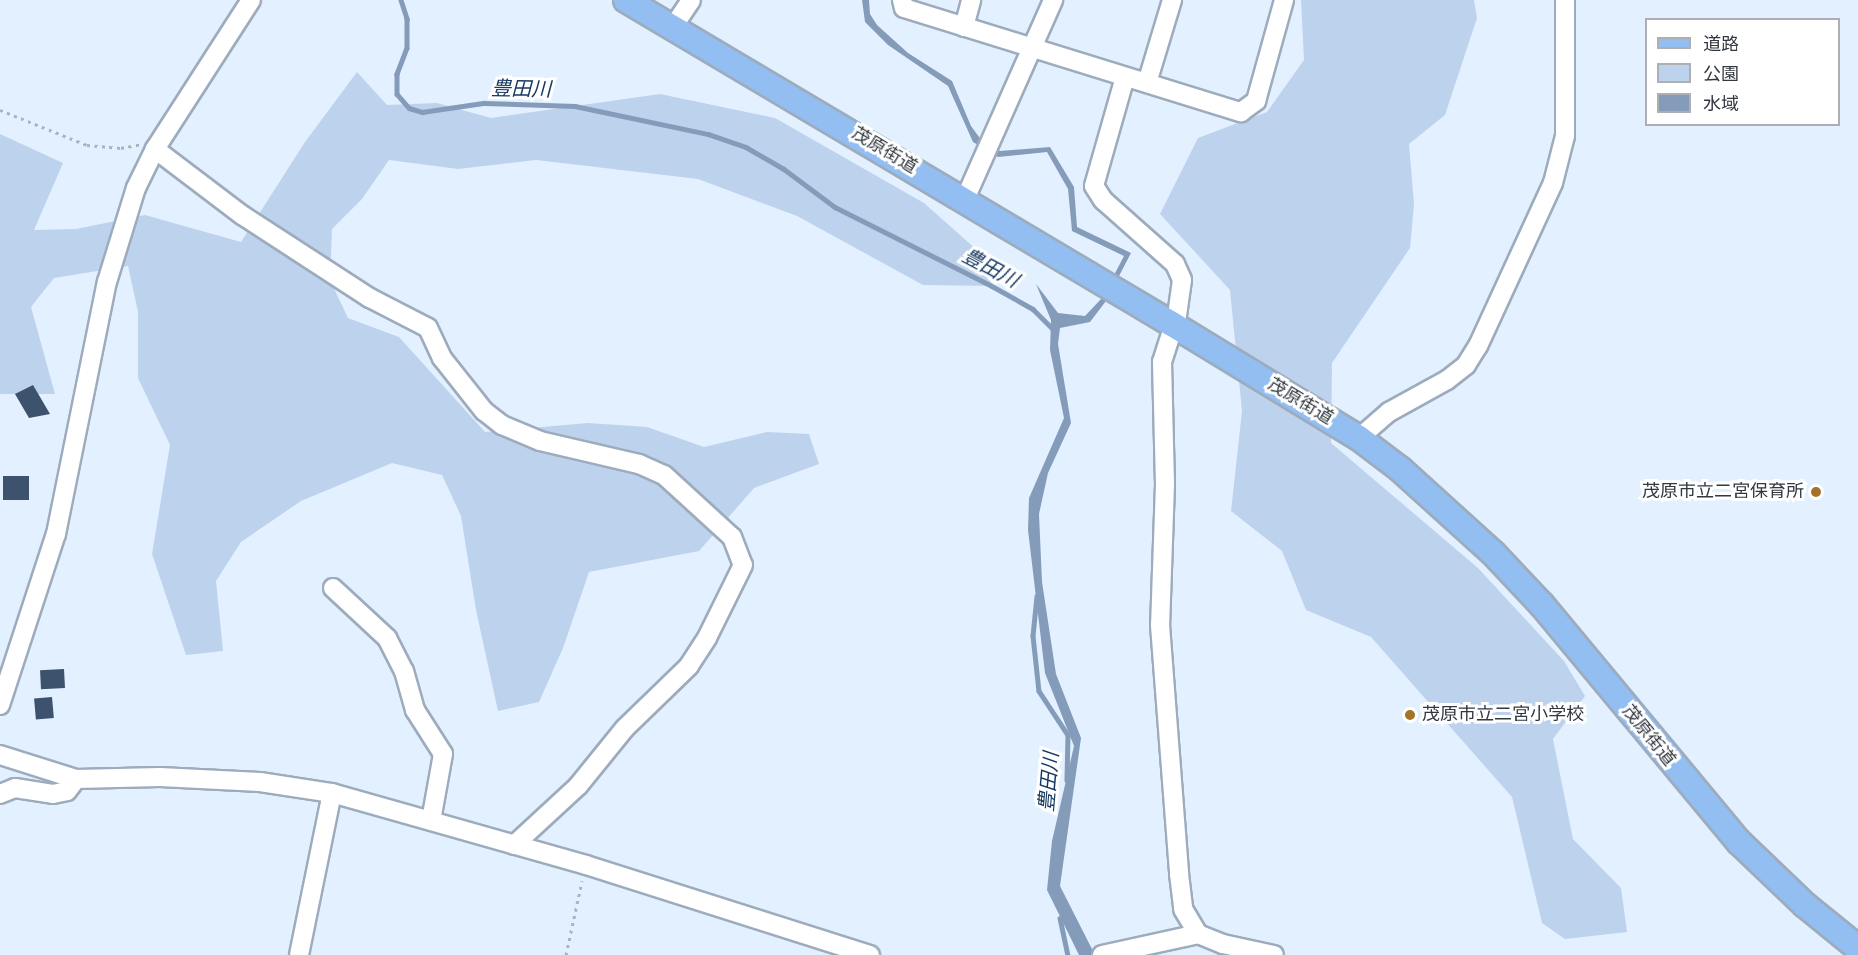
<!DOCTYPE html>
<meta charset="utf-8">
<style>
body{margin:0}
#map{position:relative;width:1858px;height:955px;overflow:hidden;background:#e3f0ff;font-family:"Source Sans 3","Noto Sans JP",sans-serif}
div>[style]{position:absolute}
.green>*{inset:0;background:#bdd3ed}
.water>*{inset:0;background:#849cb9}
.stream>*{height:4.5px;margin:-2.25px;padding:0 2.25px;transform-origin:2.25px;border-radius:2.25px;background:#849cb9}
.building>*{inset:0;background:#3d526c;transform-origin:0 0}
.path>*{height:3px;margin-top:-1.5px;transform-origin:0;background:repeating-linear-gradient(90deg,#a9b4c0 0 3px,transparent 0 7.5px)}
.roads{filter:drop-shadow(2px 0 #9dacbd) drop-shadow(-2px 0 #9dacbd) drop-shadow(0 2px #9dacbd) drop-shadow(0 -2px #9dacbd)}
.minor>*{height:18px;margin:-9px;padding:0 9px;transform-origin:9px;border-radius:9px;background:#fff}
.major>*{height:24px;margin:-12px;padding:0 12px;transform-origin:12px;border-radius:12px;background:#92bef1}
.dots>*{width:16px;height:16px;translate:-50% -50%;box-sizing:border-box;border:3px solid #fff;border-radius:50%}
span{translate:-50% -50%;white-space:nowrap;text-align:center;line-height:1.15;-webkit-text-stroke:6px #fff;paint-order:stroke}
.street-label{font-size:18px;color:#323840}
.poi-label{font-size:18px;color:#323840}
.right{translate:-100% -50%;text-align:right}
.left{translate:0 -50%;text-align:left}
.water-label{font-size:20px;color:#173a62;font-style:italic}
.legend{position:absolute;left:1645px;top:18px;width:195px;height:108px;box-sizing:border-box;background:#fff;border:2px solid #adafb3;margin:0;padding:8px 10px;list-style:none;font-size:18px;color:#323840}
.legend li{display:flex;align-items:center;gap:12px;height:30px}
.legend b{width:30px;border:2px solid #adafb3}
</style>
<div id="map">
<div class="green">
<div style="clip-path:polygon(1301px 0,1474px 0,1477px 18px,1445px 115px,1409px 144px,1414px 204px,1410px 248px,1332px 363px,1331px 443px,1478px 568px,1564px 661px,1585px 696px,1553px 739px,1573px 839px,1621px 888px,1627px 932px,1565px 939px,1542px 923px,1512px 797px,1371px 637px,1306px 610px,1282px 551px,1231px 511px,1242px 411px,1230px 290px,1160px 214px,1198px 138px,1267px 112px,1304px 60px)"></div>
<div style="clip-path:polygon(357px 72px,387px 105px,437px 103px,491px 118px,660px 94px,775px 118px,924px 203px,977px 250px,992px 286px,923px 285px,797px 216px,698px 179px,536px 160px,458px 169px,389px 160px,362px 199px,332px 229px,330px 280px,348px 318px,399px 337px,485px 432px,588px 423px,647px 427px,704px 447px,767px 432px,809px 434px,819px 464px,754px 488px,699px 551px,589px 572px,563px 648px,539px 702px,498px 711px,476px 610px,461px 516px,442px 475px,392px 463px,301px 501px,241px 542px,216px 581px,223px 651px,186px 655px,152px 554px,170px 445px,138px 378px,138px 312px,128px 266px,54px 278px,31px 307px,55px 394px,0 394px,0 134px,63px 163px,34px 230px,76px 229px,145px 215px,241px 242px,305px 142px)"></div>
</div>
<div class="water">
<div style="clip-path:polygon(862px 0,869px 0,870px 14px,877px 25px,908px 53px,952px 81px,971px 126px,982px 141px,1000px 151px,1050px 147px,1074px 187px,1077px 227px,1131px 253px,1106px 301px,1090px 322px,1060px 328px,1058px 344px,1071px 423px,1048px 473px,1039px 514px,1042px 582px,1056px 674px,1081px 738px,1060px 886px,1095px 955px,1079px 955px,1047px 890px,1052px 841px,1074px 746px,1045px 673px,1028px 530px,1029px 498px,1064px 418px,1050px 350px,1051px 320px,1036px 284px,1058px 313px,1085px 316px,1102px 298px,1124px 256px,1072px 231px,1068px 189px,1047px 152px,998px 157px,973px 142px,948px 86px,888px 45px,865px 22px)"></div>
</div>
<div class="stream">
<div style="left:401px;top:0;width:20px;rotate:72deg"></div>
<div style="left:407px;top:19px;width:29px;rotate:90deg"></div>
<div style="left:407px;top:48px;width:28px;rotate:111deg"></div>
<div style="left:397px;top:74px;width:20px;rotate:90deg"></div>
<div style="left:397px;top:94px;width:18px;rotate:49deg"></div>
<div style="left:409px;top:108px;width:14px;rotate:17deg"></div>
<div style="left:422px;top:112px;width:63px;rotate:-8.3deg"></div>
<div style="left:484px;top:103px;width:91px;rotate:1.9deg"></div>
<div style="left:575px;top:106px;width:136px;rotate:11.9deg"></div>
<div style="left:708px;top:134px;width:40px;rotate:18.9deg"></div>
<div style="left:746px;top:147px;width:44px;rotate:30.1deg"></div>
<div style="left:784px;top:169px;width:64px;rotate:36.7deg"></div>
<div style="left:835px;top:207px;width:176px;rotate:26.7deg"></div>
<div style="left:992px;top:286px;width:47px;rotate:29.3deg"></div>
<div style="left:1033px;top:309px;width:30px;rotate:45deg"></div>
<div style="left:1037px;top:596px;width:40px;rotate:95.7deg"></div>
<div style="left:1033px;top:636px;width:55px;rotate:83.8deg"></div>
<div style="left:1039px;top:691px;width:53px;rotate:56.6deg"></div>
<div style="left:1068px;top:735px;width:45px;rotate:91.3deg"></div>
<div style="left:1060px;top:918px;width:38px;rotate:78deg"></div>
</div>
<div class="building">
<div style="clip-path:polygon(33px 385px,50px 414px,29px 418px,15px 394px)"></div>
<div style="left:29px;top:476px;width:24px;height:26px;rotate:90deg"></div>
<div style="left:64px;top:669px;width:19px;height:24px;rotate:87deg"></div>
<div style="left:52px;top:697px;width:21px;height:18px;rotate:85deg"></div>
</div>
<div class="path">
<div style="left:0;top:110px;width:94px;rotate:21.9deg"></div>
<div style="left:87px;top:145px;width:34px;rotate:5deg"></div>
<div style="left:121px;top:148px;width:20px;rotate:-11deg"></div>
<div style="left:566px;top:955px;width:76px;rotate:-77.8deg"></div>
</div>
<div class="roads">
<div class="minor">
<div style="left:902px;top:0;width:8px;rotate:76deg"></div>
<div style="left:904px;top:8px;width:353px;rotate:17.2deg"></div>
<div style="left:1241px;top:112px;width:19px;rotate:-36deg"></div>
<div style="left:1256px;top:101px;width:105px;rotate:-74.5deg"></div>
<div style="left:673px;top:27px;width:32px;rotate:-56deg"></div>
<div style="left:964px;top:27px;width:28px;rotate:-75deg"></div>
<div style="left:1125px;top:77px;width:113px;rotate:105.9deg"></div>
<div style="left:1094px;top:186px;width:17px;rotate:57deg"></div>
<div style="left:1103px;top:200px;width:96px;rotate:41.6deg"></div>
<div style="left:1175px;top:264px;width:17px;rotate:66deg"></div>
<div style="left:1182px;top:280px;width:35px;rotate:98deg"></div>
<div style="left:1177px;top:315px;width:49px;rotate:107.7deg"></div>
<div style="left:1162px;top:362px;width:122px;rotate:88.6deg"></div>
<div style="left:1165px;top:484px;width:141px;rotate:92deg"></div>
<div style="left:1160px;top:625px;width:250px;rotate:85.6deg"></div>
<div style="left:1179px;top:874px;width:35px;rotate:83deg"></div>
<div style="left:1183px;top:909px;width:29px;rotate:59deg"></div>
<div style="left:1147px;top:83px;width:87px;rotate:-73.2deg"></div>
<div style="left:155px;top:149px;width:109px;rotate:37.2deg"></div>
<div style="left:242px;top:215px;width:153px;rotate:33deg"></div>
<div style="left:370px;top:298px;width:65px;rotate:27.3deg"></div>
<div style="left:428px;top:328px;width:33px;rotate:65deg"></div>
<div style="left:442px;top:358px;width:68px;rotate:51.6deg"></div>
<div style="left:484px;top:411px;width:23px;rotate:38deg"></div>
<div style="left:502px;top:425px;width:41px;rotate:22.8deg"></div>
<div style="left:540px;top:441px;width:102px;rotate:13.1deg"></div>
<div style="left:639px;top:464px;width:27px;rotate:24deg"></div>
<div style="left:664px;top:475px;width:92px;rotate:42.4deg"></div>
<div style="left:732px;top:537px;width:30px;rotate:69deg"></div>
<div style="left:743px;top:565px;width:81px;rotate:116.3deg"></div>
<div style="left:707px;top:638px;width:33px;rotate:123deg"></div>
<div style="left:689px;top:666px;width:89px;rotate:135.9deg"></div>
<div style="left:625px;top:728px;width:75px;rotate:129deg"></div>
<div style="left:578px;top:786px;width:87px;rotate:137.3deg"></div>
<div style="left:965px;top:199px;width:218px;rotate:-66.1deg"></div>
<div style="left:1359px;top:438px;width:40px;rotate:-41deg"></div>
<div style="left:1389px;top:412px;width:66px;rotate:-28.9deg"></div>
<div style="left:1447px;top:380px;width:24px;rotate:-38deg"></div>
<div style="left:1466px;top:365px;width:22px;rotate:-58deg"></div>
<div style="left:1478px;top:346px;width:179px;rotate:-65.3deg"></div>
<div style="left:1553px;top:183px;width:49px;rotate:-75.7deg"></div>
<div style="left:1565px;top:136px;width:136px;rotate:-90deg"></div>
<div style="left:333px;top:588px;width:74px;rotate:42.8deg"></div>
<div style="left:387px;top:638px;width:37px;rotate:63deg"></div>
<div style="left:404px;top:671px;width:41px;rotate:74.2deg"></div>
<div style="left:415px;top:710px;width:52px;rotate:57.5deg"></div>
<div style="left:443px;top:754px;width:68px;rotate:100.2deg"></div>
<div style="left:0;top:705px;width:180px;rotate:-71.9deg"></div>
<div style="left:56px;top:534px;width:257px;rotate:-78.6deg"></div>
<div style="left:107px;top:282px;width:98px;rotate:-72.9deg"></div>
<div style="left:136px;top:188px;width:43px;rotate:-64deg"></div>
<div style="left:155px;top:149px;width:177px;rotate:-57.2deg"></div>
<div style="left:0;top:755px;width:80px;rotate:17.5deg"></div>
<div style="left:76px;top:779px;width:84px;rotate:-1.4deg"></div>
<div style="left:160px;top:777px;width:100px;rotate:2.9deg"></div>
<div style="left:260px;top:782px;width:73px;rotate:8.7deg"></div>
<div style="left:332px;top:793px;width:264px;rotate:15.8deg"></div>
<div style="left:586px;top:865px;width:298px;rotate:17.6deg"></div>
<div style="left:0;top:794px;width:16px;rotate:-22deg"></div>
<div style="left:15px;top:788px;width:38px;rotate:9deg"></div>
<div style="left:53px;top:794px;width:14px;rotate:-12deg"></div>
<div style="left:67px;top:791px;width:15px;rotate:-53deg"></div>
<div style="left:299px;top:955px;width:165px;rotate:-78.5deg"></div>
<div style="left:1102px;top:955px;width:98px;rotate:-12.3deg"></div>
<div style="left:1198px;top:934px;width:27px;rotate:22deg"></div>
<div style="left:1223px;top:944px;width:52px;rotate:12.2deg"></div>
</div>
<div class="major">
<div style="left:626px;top:0;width:635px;rotate:30.69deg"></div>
<div style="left:1172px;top:324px;width:219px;rotate:31.4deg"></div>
<div style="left:1359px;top:438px;width:51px;rotate:37.1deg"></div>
<div style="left:1400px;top:469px;width:125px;rotate:42.1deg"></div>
<div style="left:1493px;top:553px;width:71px;rotate:46.7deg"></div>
<div style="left:1542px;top:605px;width:308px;rotate:50.3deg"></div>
<div style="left:1739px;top:842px;width:91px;rotate:43.7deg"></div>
<div style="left:1805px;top:905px;width:68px;rotate:39.1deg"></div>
</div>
</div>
<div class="dots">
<div style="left:1816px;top:492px;background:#a47228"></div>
<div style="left:1410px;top:715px;background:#a47228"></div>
</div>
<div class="street-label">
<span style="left:884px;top:151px;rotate:31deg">茂原街道</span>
<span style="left:1300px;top:402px;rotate:31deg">茂原街道</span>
<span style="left:1648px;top:736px;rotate:51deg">茂原街道</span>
</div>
<div class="poi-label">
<span class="right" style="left:1804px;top:492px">茂原市立二宮保育所</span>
<span class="left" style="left:1422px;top:715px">茂原市立二宮小学校</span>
</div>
<div class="water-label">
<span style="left:521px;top:90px;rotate:1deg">豊田川</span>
<span style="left:990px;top:269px;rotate:28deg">豊田川</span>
<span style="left:1050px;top:782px;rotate:-85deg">豊田川</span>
</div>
<ul class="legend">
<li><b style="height:8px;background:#92bef1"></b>道路</li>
<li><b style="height:16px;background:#bdd3ed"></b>公園</li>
<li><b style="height:16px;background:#849cb9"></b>水域</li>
</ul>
</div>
